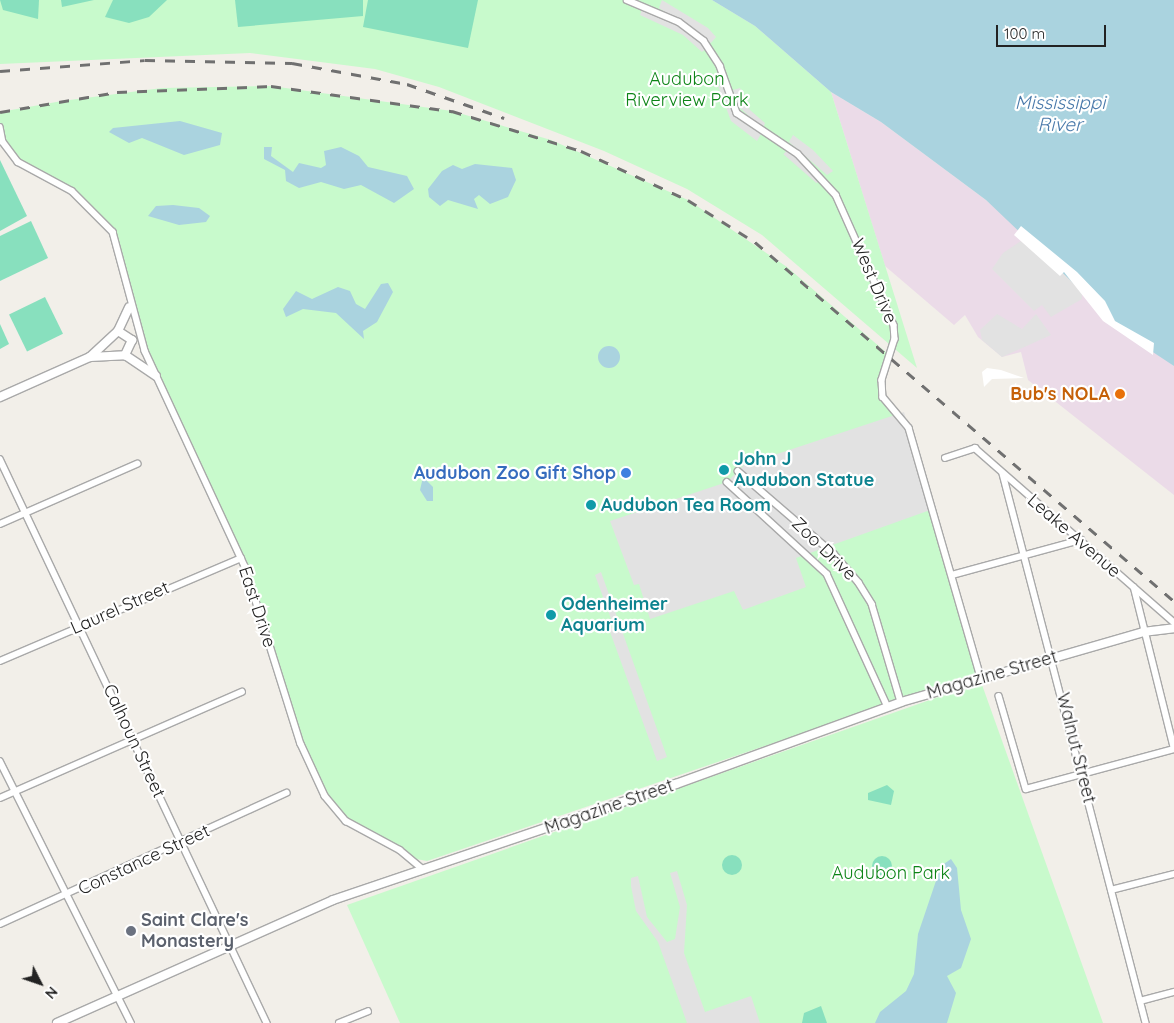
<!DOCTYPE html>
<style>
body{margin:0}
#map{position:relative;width:1174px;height:1023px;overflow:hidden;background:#f2efe9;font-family:Quicksand,sans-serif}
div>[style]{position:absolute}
.industrial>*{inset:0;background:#ebdbe8}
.park>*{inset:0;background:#c8facc}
.pitch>*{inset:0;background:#88e0be;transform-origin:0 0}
.round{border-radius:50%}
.parking>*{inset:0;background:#e2e2e2;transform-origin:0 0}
.water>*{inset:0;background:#aad3df}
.pier>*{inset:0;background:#fff}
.roads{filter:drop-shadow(1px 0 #a9a9a9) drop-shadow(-1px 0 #a9a9a9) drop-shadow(0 1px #a9a9a9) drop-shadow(0 -1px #a9a9a9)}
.minor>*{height:5.5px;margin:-2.75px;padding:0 2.75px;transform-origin:2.75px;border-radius:2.75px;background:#fff}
.tertiary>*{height:8px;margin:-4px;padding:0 4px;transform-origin:4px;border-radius:4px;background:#fff}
.rail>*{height:2.5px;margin-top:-1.25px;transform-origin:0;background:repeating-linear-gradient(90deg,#707070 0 10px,transparent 0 20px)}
.dots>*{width:14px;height:14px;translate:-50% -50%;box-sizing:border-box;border:2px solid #fff;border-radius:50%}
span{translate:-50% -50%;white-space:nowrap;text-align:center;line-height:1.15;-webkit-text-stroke:4.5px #fff;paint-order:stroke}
.park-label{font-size:18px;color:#0c8416}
.street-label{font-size:18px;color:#222}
.food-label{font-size:18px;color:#c56008;font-weight:700}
.right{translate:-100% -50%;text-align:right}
.culture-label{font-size:18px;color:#0d838f;font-weight:700}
.left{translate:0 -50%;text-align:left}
.shop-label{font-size:18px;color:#366cbe;font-weight:700}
.worship-label{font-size:18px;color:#5b616d;font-weight:700}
.water-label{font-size:19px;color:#4a7aab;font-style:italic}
.north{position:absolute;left:15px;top:958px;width:50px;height:50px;-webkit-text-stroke:4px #fff;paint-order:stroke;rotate:131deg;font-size:14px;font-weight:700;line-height:20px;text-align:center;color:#222}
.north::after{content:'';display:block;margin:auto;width:18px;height:22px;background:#222;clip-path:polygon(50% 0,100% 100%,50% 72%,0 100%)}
.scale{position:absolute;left:996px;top:25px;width:110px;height:22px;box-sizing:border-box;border:2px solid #222;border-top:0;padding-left:6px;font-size:15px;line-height:18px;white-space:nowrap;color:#222;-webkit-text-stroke:4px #fff;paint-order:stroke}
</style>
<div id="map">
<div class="industrial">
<div style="clip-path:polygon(831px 92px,881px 122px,986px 200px,1174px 366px,1174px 495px,1028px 380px,1021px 352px,1002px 357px,978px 337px,965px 315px,954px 325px,885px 266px)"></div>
</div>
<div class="park">
<div style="clip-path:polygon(0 0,712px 0,755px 26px,831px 92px,917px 368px,762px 235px,687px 189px,604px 151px,439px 87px,375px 69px,250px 53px,0 64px)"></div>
<div style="clip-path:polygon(271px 86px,452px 111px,551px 140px,688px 200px,787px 267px,888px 354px,882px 380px,883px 397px,897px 413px,933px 509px,976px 674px,427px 861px,411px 858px,370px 835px,334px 809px,314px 774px,241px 558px,140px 336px,113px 232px,72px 191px,18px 162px,3px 142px,0 127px,0 112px,62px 101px,162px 88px)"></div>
<div style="clip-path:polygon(981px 682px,1103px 1023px,400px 1023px,347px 905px)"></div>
</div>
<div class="pitch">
<div style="clip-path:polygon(0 0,39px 0,38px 19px,3px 10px)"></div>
<div style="clip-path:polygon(61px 0,94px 0,62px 7px)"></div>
<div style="clip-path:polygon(113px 0,167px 0,149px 17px,129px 23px,105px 17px)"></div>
<div style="clip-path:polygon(235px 0,363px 0,363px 16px,238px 27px)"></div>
<div style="clip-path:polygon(368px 0,478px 0,468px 48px,363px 27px)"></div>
<div style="clip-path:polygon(0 160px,27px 216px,0 231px)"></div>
<div style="clip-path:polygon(31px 221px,48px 258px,0 281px,0 236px)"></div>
<div style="left:45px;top:297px;width:41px;height:40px;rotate:64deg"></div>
<div style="clip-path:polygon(0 324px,9px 344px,0 349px)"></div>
<div style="clip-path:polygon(887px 785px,894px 791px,891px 805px,868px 800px,868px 793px)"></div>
<div class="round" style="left:722px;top:855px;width:20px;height:20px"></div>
<div class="round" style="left:872px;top:856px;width:20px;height:20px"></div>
<div style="clip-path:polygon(821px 1006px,827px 1023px,802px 1023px,804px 1013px)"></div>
</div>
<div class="parking">
<div style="clip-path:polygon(662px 0,708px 28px,716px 37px,711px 43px,659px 8px)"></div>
<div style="clip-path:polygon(642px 9px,679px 26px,707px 48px,702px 52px,683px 35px,640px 15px)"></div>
<div style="clip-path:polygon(718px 86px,726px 86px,738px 119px,761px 134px,757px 141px,731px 121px)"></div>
<div style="clip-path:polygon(740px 88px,750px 110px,765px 123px,763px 129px,738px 106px,733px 90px)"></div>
<div style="clip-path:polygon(793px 135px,813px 150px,833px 171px,827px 175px,789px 142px)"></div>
<div style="left:788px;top:149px;width:44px;height:7px;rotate:41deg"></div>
<div style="clip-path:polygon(1021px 241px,1060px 275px,1064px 271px,1082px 290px,1082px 299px,1051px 317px,1042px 305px,1034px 311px,992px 269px,1003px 253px)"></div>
<div style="clip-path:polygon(997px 314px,1022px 329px,1036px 314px,1051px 335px,1002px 357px,982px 340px,980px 330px)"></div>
<div style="clip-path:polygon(904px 412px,933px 509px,796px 558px,806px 587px,743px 610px,734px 591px,650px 619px,639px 584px,634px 585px,610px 521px,727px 482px,744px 465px)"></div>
<div style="clip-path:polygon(601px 572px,667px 757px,657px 761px,609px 629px,614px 627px,595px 575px)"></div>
<div style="clip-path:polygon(677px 871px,687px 905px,684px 953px,705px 1012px,751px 996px,760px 1023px,687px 1023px,658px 942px,636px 911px,631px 886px,631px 878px,638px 876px,647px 917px,667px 942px,675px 939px,680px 907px,670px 873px)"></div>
</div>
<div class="water">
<div style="clip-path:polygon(712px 0,1174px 0,1174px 366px,1130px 337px,986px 200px,881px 122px,831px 92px,755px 26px)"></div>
<div style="clip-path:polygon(180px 121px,222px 133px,220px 145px,184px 155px,142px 138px,129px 143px,109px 132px,113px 128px)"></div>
<div style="clip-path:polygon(264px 147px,272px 147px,271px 156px,293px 172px,299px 163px,321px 168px,326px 165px,324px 151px,341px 147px,359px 156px,368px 167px,407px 176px,414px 189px,394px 203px,361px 185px,344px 189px,321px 182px,299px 188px,286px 181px,285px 170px,264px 159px)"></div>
<div style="clip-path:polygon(475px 164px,512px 168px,516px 180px,508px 197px,490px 204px,479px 195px,474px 199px,478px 209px,448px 200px,440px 206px,429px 197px,428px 189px,442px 171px,453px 165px,462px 169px)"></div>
<div style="clip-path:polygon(173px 205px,199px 208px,210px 216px,206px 222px,179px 225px,148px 216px,156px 206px)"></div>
<div style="clip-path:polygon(388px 283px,393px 292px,377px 322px,363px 331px,364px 339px,336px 313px,303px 309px,286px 317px,283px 309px,296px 291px,312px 299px,338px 287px,350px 291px,356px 304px,365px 309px,381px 284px)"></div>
<div class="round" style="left:598px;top:346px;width:22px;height:22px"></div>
<div style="clip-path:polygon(423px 477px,433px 487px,433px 501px,427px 501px,420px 490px)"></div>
<div style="clip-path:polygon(951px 859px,957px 868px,961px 910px,971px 939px,961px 968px,947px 976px,956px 993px,947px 1023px,875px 1023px,880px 1012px,906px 991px,914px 974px,918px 934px,941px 866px)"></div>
</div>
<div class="pier">
<div style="clip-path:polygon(1021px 226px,1077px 272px,1105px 301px,1115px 321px,1154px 343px,1153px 355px,1103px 321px,1064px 272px,1060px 276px,1014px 235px)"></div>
<div style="clip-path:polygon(987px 368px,1001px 370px,1024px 378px,992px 379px,984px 387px,982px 372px)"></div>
</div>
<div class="roads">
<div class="minor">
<div style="left:627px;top:0;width:56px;rotate:22.9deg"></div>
<div style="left:679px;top:22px;width:31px;rotate:37deg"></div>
<div style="left:704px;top:41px;width:30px;rotate:57deg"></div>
<div style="left:720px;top:66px;width:50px;rotate:70.1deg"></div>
<div style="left:737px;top:113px;width:73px;rotate:33.9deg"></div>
<div style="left:798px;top:154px;width:56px;rotate:47.2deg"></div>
<div style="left:836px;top:195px;width:142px;rotate:66deg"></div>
<div style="left:894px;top:325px;width:14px;rotate:86deg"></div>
<div style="left:895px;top:339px;width:43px;rotate:107.6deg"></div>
<div style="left:882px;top:380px;width:17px;rotate:87deg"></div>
<div style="left:883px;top:397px;width:40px;rotate:50deg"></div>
<div style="left:909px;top:428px;width:259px;rotate:73.9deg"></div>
<div style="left:0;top:127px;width:15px;rotate:79deg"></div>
<div style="left:3px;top:142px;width:25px;rotate:53deg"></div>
<div style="left:18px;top:162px;width:61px;rotate:28.2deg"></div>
<div style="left:72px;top:191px;width:58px;rotate:45deg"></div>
<div style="left:113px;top:232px;width:123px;rotate:74.9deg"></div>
<div style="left:145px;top:351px;width:240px;rotate:65.1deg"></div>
<div style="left:246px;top:569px;width:183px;rotate:72.6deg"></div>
<div style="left:301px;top:744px;width:57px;rotate:65.2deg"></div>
<div style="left:325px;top:796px;width:33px;rotate:50deg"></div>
<div style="left:346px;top:821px;width:61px;rotate:28.2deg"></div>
<div style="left:400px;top:850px;width:30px;rotate:40deg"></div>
<div style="left:945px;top:458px;width:32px;rotate:-18deg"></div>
<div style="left:975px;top:448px;width:264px;rotate:41.2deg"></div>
<div style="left:0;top:459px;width:624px;rotate:64.67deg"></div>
<div style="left:738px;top:471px;width:127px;rotate:40.8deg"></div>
<div style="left:834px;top:554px;width:38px;rotate:49deg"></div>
<div style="left:859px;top:583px;width:25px;rotate:58deg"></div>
<div style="left:872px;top:604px;width:102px;rotate:73.5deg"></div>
<div style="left:1003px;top:474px;width:567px;rotate:75.4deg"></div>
<div style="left:727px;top:482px;width:136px;rotate:42.6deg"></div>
<div style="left:827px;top:574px;width:146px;rotate:65.4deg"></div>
<div style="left:0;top:524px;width:150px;rotate:-23.7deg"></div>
<div style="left:952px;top:575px;width:134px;rotate:-15.2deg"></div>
<div style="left:0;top:661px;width:262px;rotate:-23.1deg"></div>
<div style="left:999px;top:696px;width:97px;rotate:73.8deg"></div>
<div style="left:1026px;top:789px;width:153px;rotate:-15.1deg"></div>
<div style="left:1174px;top:749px;width:166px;rotate:-104deg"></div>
<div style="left:0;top:761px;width:293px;rotate:63.4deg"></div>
<div style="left:0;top:798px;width:264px;rotate:-23.7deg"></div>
<div style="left:1111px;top:890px;width:65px;rotate:-14.3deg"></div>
<div style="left:0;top:924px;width:315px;rotate:-24.6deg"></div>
<div style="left:1140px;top:1001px;width:35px;rotate:-15deg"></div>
<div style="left:339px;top:1023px;width:31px;rotate:-22deg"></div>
</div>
<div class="tertiary">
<div style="left:118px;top:331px;width:17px;rotate:33deg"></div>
<div style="left:132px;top:340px;width:17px;rotate:115deg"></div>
<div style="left:90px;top:357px;width:35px;rotate:-3deg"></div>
<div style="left:125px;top:355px;width:37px;rotate:34deg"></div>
<div style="left:0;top:397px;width:98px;rotate:-24deg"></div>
<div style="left:90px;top:357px;width:38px;rotate:-43deg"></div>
<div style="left:118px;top:331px;width:26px;rotate:-65deg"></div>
<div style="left:57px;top:1023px;width:302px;rotate:-24deg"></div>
<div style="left:333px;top:900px;width:362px;rotate:-18.7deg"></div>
<div style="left:676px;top:784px;width:239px;rotate:-20deg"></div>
<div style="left:901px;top:702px;width:252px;rotate:-16.1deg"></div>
<div style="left:1143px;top:632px;width:31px;rotate:-7deg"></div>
</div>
</div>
<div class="rail">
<div style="left:0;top:71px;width:145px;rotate:-4.3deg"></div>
<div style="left:145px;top:60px;width:147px;rotate:1.2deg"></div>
<div style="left:292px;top:63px;width:117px;rotate:10.3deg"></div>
<div style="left:407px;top:84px;width:103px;rotate:19.3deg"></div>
<div style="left:0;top:112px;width:119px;rotate:-9.7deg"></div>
<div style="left:117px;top:92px;width:154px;rotate:-2.2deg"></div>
<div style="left:271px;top:86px;width:183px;rotate:7.9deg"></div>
<div style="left:452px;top:111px;width:135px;rotate:17.2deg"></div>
<div style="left:581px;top:151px;width:118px;rotate:24.6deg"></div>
<div style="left:688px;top:200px;width:79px;rotate:32.1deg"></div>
<div style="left:755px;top:242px;width:552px;rotate:40.59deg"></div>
</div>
<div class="dots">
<div style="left:1120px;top:394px;background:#e8710a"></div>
<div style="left:724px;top:470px;background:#0f9aa8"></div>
<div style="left:626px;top:473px;background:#3f7fe0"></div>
<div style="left:591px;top:505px;background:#0f9aa8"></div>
<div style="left:551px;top:615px;background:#0f9aa8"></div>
<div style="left:131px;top:931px;background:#6b7280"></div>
</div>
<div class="park-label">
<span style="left:687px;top:90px">Audubon<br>Riverview Park</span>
<span style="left:891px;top:873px">Audubon Park</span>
</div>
<div class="street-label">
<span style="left:874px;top:281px;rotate:67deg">West Drive</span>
<span style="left:1074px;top:536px;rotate:41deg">Leake Avenue</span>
<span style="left:824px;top:549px;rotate:44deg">Zoo Drive</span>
<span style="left:257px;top:607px;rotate:72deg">East Drive</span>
<span style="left:120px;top:608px;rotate:-24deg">Laurel Street</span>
<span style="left:992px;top:675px;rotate:-16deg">Magazine Street</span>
<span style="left:134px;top:741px;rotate:65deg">Calhoun Street</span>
<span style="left:1076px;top:748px;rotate:76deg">Walnut Street</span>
<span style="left:609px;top:807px;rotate:-19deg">Magazine Street</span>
<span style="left:144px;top:860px;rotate:-25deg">Constance Street</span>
</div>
<div class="food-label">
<span class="right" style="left:1110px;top:394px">Bub's NOLA</span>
</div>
<div class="culture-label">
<span class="left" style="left:734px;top:470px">John J<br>Audubon Statue</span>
<span class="left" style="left:601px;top:505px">Audubon Tea Room</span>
<span class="left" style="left:561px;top:615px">Odenheimer<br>Aquarium</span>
</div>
<div class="shop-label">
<span class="right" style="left:616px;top:473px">Audubon Zoo Gift Shop</span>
</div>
<div class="worship-label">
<span class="left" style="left:141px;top:931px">Saint Clare's<br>Monastery</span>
</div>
<div class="water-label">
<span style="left:1060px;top:114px">Mississippi<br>River</span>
</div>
<div class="north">N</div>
<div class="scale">100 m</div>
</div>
